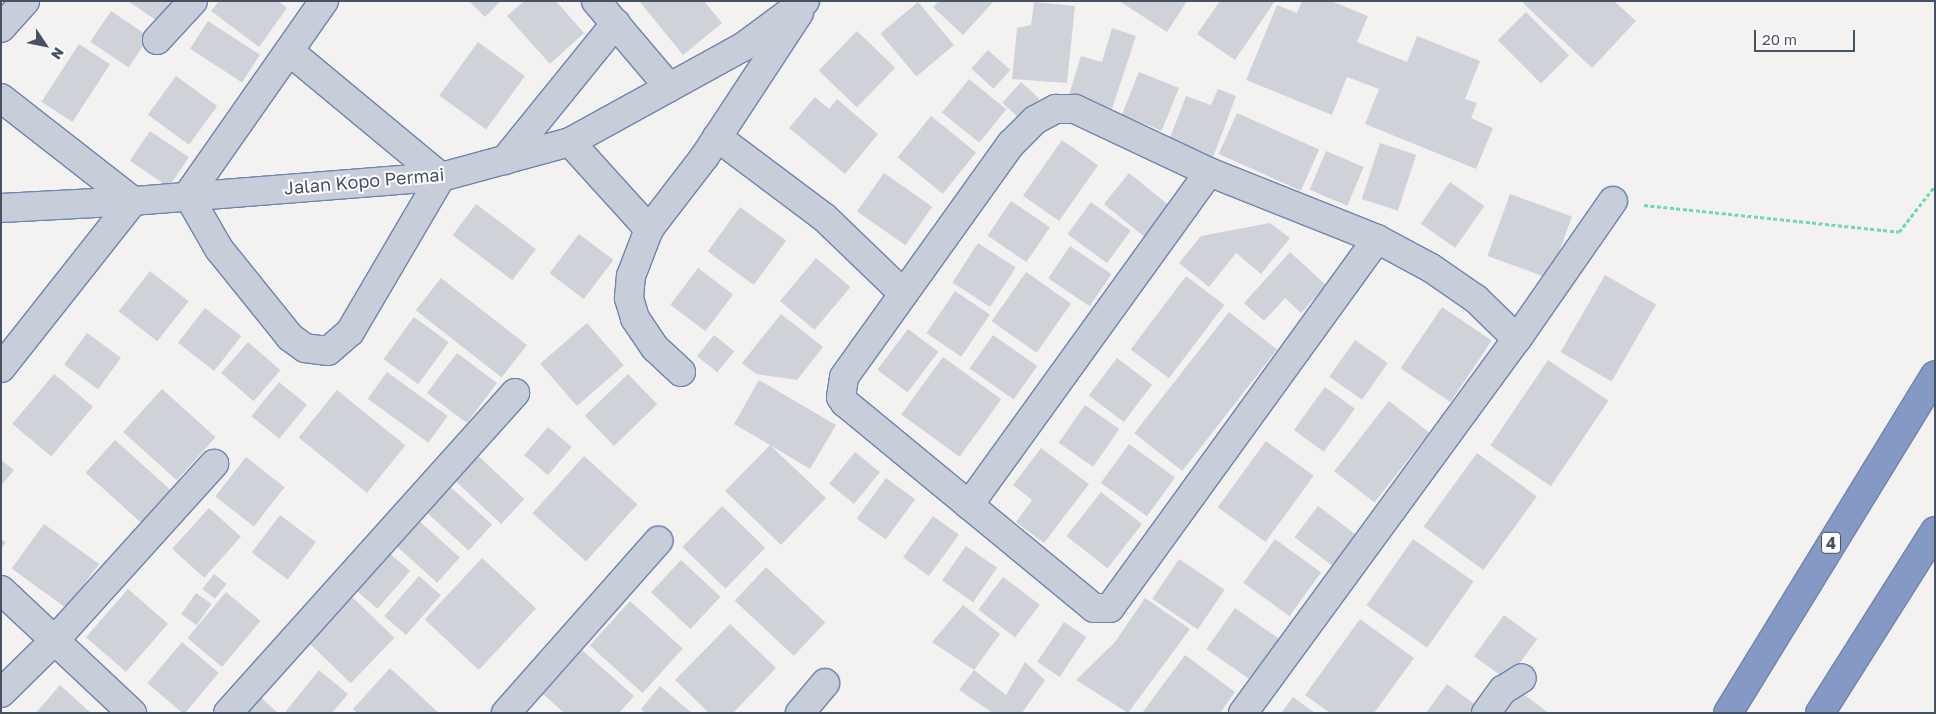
<!DOCTYPE html>
<style>
body{margin:0}
#map{position:relative;width:1936px;height:714px;overflow:hidden;background:#f4f2f1;font-family:"Golos Text",sans-serif}
div>[style]{position:absolute}
.building>*{inset:0;background:#d0d2d9;transform-origin:0 0}
.path>*{height:3px;margin-top:-1.5px;transform-origin:0;background:repeating-linear-gradient(90deg,#6fd8b4 0 4px,transparent 0 6.5px)}
.roads{filter:drop-shadow(1px 0 #6f84b1) drop-shadow(-1px 0 #6f84b1) drop-shadow(0 1px #6f84b1) drop-shadow(0 -1px #6f84b1)}
.minor>*{height:28px;margin:-14px;padding:0 14px;transform-origin:14px;border-radius:14px;background:#c7ceda}
.highway>*{height:28px;margin:-14px;padding:0 14px;transform-origin:14px;border-radius:14px;background:#849ac5}
span{translate:-50% -50%;white-space:nowrap;text-align:center;line-height:1.15;-webkit-text-stroke:4px #fff;paint-order:stroke}
.shield-label span{padding:1px 4px;background:#fff;border:1px solid;border-radius:4px;-webkit-text-stroke-width:0}
.shield-label{font-size:16px;color:#465162;font-weight:700}
.street-label{font-size:18px;color:#465162}
.frame{position:absolute;inset:0;border:2px solid #465162;pointer-events:none}
.north{position:absolute;left:20px;top:20px;width:50px;height:50px;-webkit-text-stroke:4px #fff;paint-order:stroke;rotate:124deg;font-size:14px;font-weight:700;line-height:20px;text-align:center;color:#465162}
.north::after{content:'';display:block;margin:auto;width:18px;height:22px;background:#465162;clip-path:polygon(50% 0,100% 100%,50% 72%,0 100%)}
.scale{position:absolute;left:1754px;top:30px;width:101px;height:22px;box-sizing:border-box;border:2px solid #465162;border-top:0;padding-left:6px;font-size:15px;line-height:18px;white-space:nowrap;color:#465162;-webkit-text-stroke:4px #fff;paint-order:stroke}
</style>
<div id="map">
<div class="building">
<div style="clip-path:polygon(128px 1px,179px 1px,163px 25px)"></div>
<div style="clip-path:polygon(219px 1px,278px 1px,287px 8px,259px 47px,211px 11px)"></div>
<div style="clip-path:polygon(469px 1px,501px 1px,485px 17px)"></div>
<div style="clip-path:polygon(524px 1px,556px 1px,584px 33px,550px 64px,507px 16px)"></div>
<div style="clip-path:polygon(704px 1px,722px 23px,683px 55px,640px 2px)"></div>
<div style="clip-path:polygon(939px 1px,994px 1px,963px 35px,933px 7px)"></div>
<div style="clip-path:polygon(1119px 1px,1187px 1px,1167px 32px)"></div>
<div style="clip-path:polygon(1220px 1px,1275px 1px,1235px 60px,1197px 34px)"></div>
<div style="clip-path:polygon(1302px 1px,1331px 1px,1368px 16px,1357px 42px,1407px 62px,1417px 36px,1480px 61px,1465px 99px,1477px 103px,1471px 118px,1493px 128px,1476px 169px,1365px 124px,1379px 89px,1347px 77px,1332px 115px,1246px 80px,1277px 5px,1297px 13px)"></div>
<div style="clip-path:polygon(1525px 1px,1614px 1px,1636px 21px,1592px 68px,1523px 3px)"></div>
<div style="left:918px;top:2px;width:56px;height:49px;rotate:50deg"></div>
<div style="clip-path:polygon(1034px 2px,1075px 6px,1067px 83px,1012px 79px,1017px 28px,1031px 25px)"></div>
<div style="left:111px;top:11px;width:46px;height:37px;rotate:34deg"></div>
<div style="left:1526px;top:12px;width:61px;height:40px;rotate:45deg"></div>
<div style="left:208px;top:21px;width:62px;height:33px;rotate:33deg"></div>
<div style="clip-path:polygon(1112px 28px,1136px 36px,1112px 109px,1069px 95px,1081px 56px,1102px 62px)"></div>
<div style="left:857px;top:31px;width:53px;height:55px;rotate:44deg"></div>
<div style="left:478px;top:42px;width:58px;height:66px;rotate:36deg"></div>
<div style="left:79px;top:44px;width:37px;height:69px;rotate:33deg"></div>
<div style="left:988px;top:50px;width:30px;height:25px;rotate:42deg"></div>
<div style="left:1139px;top:72px;width:43px;height:46px;rotate:22deg"></div>
<div style="left:176px;top:76px;width:51px;height:48px;rotate:36deg"></div>
<div style="left:969px;top:79px;width:48px;height:43px;rotate:39deg"></div>
<div style="left:1021px;top:82px;width:25px;height:28px;rotate:42deg"></div>
<div style="clip-path:polygon(1218px 89px,1236px 96px,1212px 160px,1168px 143px,1186px 96px,1211px 105px)"></div>
<div style="clip-path:polygon(815px 97px,829px 109px,837px 99px,878px 134px,845px 174px,789px 128px)"></div>
<div style="left:1237px;top:113px;width:90px;height:45px;rotate:24deg"></div>
<div style="left:931px;top:116px;width:58px;height:53px;rotate:39deg"></div>
<div style="left:150px;top:131px;width:47px;height:36px;rotate:34deg"></div>
<div style="left:1062px;top:140px;width:44px;height:68px;rotate:35deg"></div>
<div style="left:1380px;top:143px;width:38px;height:59px;rotate:18deg"></div>
<div style="left:1326px;top:151px;width:41px;height:42px;rotate:23deg"></div>
<div style="left:884px;top:173px;width:59px;height:47px;rotate:35deg"></div>
<div style="left:1129px;top:173px;width:56px;height:40px;rotate:39deg"></div>
<div style="left:1450px;top:182px;width:42px;height:51px;rotate:35deg"></div>
<div style="left:1510px;top:194px;width:66px;height:66px;rotate:20deg"></div>
<div style="left:1011px;top:201px;width:47px;height:42px;rotate:34deg"></div>
<div style="left:1091px;top:202px;width:49px;height:40px;rotate:36deg"></div>
<div style="left:476px;top:204px;width:75px;height:39px;rotate:37deg"></div>
<div style="left:740px;top:207px;width:57px;height:55px;rotate:36deg"></div>
<div style="clip-path:polygon(1270px 223px,1290px 238px,1261px 274px,1236px 253px,1209px 287px,1179px 263px,1201px 236px)"></div>
<div style="left:579px;top:234px;width:43px;height:49px;rotate:37deg"></div>
<div style="left:978px;top:243px;width:45px;height:47px;rotate:33deg"></div>
<div style="left:1070px;top:246px;width:50px;height:39px;rotate:34deg"></div>
<div style="clip-path:polygon(1290px 252px,1326px 285px,1301px 313px,1285px 298px,1264px 321px,1244px 303px)"></div>
<div style="left:816px;top:258px;width:45px;height:56px;rotate:40deg"></div>
<div style="left:698px;top:268px;width:44px;height:46px;rotate:37deg"></div>
<div style="left:150px;top:271px;width:49px;height:51px;rotate:38deg"></div>
<div style="left:1026px;top:272px;width:55px;height:60px;rotate:35deg"></div>
<div style="left:1605px;top:275px;width:59px;height:89px;rotate:30deg"></div>
<div style="left:1186px;top:276px;width:48px;height:92px;rotate:37deg"></div>
<div style="left:441px;top:278px;width:109px;height:41px;rotate:38deg"></div>
<div style="left:955px;top:291px;width:42px;height:51px;rotate:34deg"></div>
<div style="left:1442px;top:307px;width:60px;height:74px;rotate:34deg"></div>
<div style="left:205px;top:308px;width:46px;height:44px;rotate:38deg"></div>
<div style="left:1229px;top:312px;width:61px;height:154px;rotate:38deg"></div>
<div style="clip-path:polygon(781px 314px,823px 347px,797px 380px,756px 374px,742px 363px)"></div>
<div style="left:414px;top:317px;width:43px;height:52px;rotate:36deg"></div>
<div style="left:587px;top:323px;width:56px;height:62px;rotate:49deg"></div>
<div style="left:908px;top:329px;width:38px;height:51px;rotate:37deg"></div>
<div style="left:87px;top:333px;width:42px;height:39px;rotate:36deg"></div>
<div style="left:714px;top:335px;width:26px;height:27px;rotate:39deg"></div>
<div style="left:993px;top:335px;width:54px;height:41px;rotate:35deg"></div>
<div style="left:1355px;top:340px;width:40px;height:45px;rotate:35deg"></div>
<div style="left:248px;top:342px;width:43px;height:41px;rotate:41deg"></div>
<div style="left:457px;top:353px;width:50px;height:50px;rotate:37deg"></div>
<div style="left:943px;top:357px;width:72px;height:71px;rotate:36deg"></div>
<div style="left:1117px;top:358px;width:44px;height:47px;rotate:37deg"></div>
<div style="left:1548px;top:360px;width:73px;height:103px;rotate:34deg"></div>
<div style="left:387px;top:372px;width:75px;height:33px;rotate:36deg"></div>
<div style="left:54px;top:374px;width:51px;height:65px;rotate:40deg"></div>
<div style="left:628px;top:374px;width:42px;height:60px;rotate:46deg"></div>
<div style="clip-path:polygon(759px 380px,836px 425px,810px 469px,770px 445px,826px 498px,781px 545px,725px 491px,770px 445px,734px 424px)"></div>
<div style="left:279px;top:382px;width:36px;height:44px;rotate:39deg"></div>
<div style="left:1325px;top:387px;width:37px;height:53px;rotate:36deg"></div>
<div style="left:162px;top:389px;width:72px;height:58px;rotate:42deg"></div>
<div style="left:337px;top:390px;width:88px;height:61px;rotate:39deg"></div>
<div style="left:1389px;top:401px;width:51px;height:89px;rotate:38deg"></div>
<div style="left:1085px;top:405px;width:42px;height:46px;rotate:35deg"></div>
<div style="left:548px;top:427px;width:31px;height:37px;rotate:40deg"></div>
<div style="left:115px;top:440px;width:75px;height:44px;rotate:42deg"></div>
<div style="left:1266px;top:441px;width:59px;height:82px;rotate:36deg"></div>
<div style="left:1129px;top:444px;width:57px;height:48px;rotate:36deg"></div>
<div style="clip-path:polygon(1041px 448px,1089px 484px,1044px 543px,1016px 522px,1032px 500px,1013px 485px)"></div>
<div style="left:474px;top:452px;width:69px;height:34px;rotate:43deg"></div>
<div style="left:855px;top:452px;width:32px;height:41px;rotate:39deg"></div>
<div style="left:1477px;top:453px;width:74px;height:91px;rotate:36deg"></div>
<div style="left:584px;top:456px;width:72px;height:77px;rotate:42deg"></div>
<div style="left:246px;top:457px;width:49px;height:50px;rotate:38deg"></div>
<div style="clip-path:polygon(1px 460px,14px 470px,1px 486px)"></div>
<div style="left:886px;top:478px;width:36px;height:50px;rotate:36deg"></div>
<div style="left:446px;top:483px;width:62px;height:35px;rotate:42deg"></div>
<div style="left:1101px;top:492px;width:52px;height:56px;rotate:38deg"></div>
<div style="left:722px;top:506px;width:60px;height:57px;rotate:44deg"></div>
<div style="left:1318px;top:506px;width:48px;height:39px;rotate:37deg"></div>
<div style="left:209px;top:508px;width:43px;height:55px;rotate:42deg"></div>
<div style="left:280px;top:515px;width:45px;height:47px;rotate:37deg"></div>
<div style="left:933px;top:516px;width:32px;height:51px;rotate:36deg"></div>
<div style="left:416px;top:518px;width:59px;height:34px;rotate:42deg"></div>
<div style="left:44px;top:524px;width:68px;height:55px;rotate:36deg"></div>
<div style="clip-path:polygon(1px 539px,6px 542px,1px 549px)"></div>
<div style="left:1275px;top:539px;width:57px;height:54px;rotate:36deg"></div>
<div style="left:1413px;top:539px;width:74px;height:81px;rotate:35deg"></div>
<div style="left:966px;top:546px;width:38px;height:42px;rotate:35deg"></div>
<div style="left:386px;top:550px;width:32px;height:50px;rotate:41deg"></div>
<div style="left:482px;top:558px;width:74px;height:84px;rotate:43deg"></div>
<div style="left:1179px;top:559px;width:55px;height:48px;rotate:34deg"></div>
<div style="left:681px;top:560px;width:54px;height:44px;rotate:43deg"></div>
<div style="left:766px;top:567px;width:81px;height:46px;rotate:43deg"></div>
<div style="left:214px;top:574px;width:16px;height:19px;rotate:38deg"></div>
<div style="left:419px;top:576px;width:29px;height:53px;rotate:41deg"></div>
<div style="left:1003px;top:577px;width:46px;height:41px;rotate:37deg"></div>
<div style="left:128px;top:589px;width:53px;height:64px;rotate:41deg"></div>
<div style="left:226px;top:592px;width:45px;height:60px;rotate:40deg"></div>
<div style="left:347px;top:592px;width:66px;height:63px;rotate:44deg"></div>
<div style="left:196px;top:593px;width:19px;height:26px;rotate:35deg"></div>
<div style="clip-path:polygon(1145px 598px,1190px 629px,1128px 713px,1076px 680px,1115px 642px)"></div>
<div style="left:630px;top:601px;width:71px;height:60px;rotate:42deg"></div>
<div style="clip-path:polygon(963px 605px,1000px 634px,974px 670px,1006px 695px,1025px 662px,1045px 680px,1022px 713px,993px 713px,959px 690px,974px 670px,932px 642px)"></div>
<div style="left:1235px;top:608px;width:54px;height:50px;rotate:35deg"></div>
<div style="left:1504px;top:615px;width:41px;height:51px;rotate:36deg"></div>
<div style="clip-path:polygon(1360px 619px,1414px 658px,1374px 713px,1330px 713px,1305px 695px)"></div>
<div style="left:1064px;top:622px;width:27px;height:48px;rotate:34deg"></div>
<div style="clip-path:polygon(730px 624px,776px 668px,733px 713px,709px 713px,675px 680px)"></div>
<div style="left:182px;top:642px;width:48px;height:54px;rotate:40deg"></div>
<div style="clip-path:polygon(582px 650px,634px 696px,619px 713px,564px 713px,543px 694px)"></div>
<div style="clip-path:polygon(1185px 655px,1235px 692px,1220px 713px,1142px 713px)"></div>
<div style="clip-path:polygon(390px 668px,439px 713px,357px 713px,353px 709px)"></div>
<div style="clip-path:polygon(319px 670px,348px 694px,332px 713px,288px 713px,286px 711px)"></div>
<div style="clip-path:polygon(1447px 684px,1480px 708px,1476px 713px,1426px 713px)"></div>
<div style="clip-path:polygon(60px 685px,91px 713px,36px 713px)"></div>
<div style="clip-path:polygon(660px 686px,692px 713px,645px 713px,641px 709px)"></div>
<div style="clip-path:polygon(1518px 690px,1549px 713px,1501px 713px)"></div>
<div style="clip-path:polygon(256px 693px,278px 713px,239px 713px)"></div>
<div style="clip-path:polygon(1293px 697px,1315px 713px,1281px 713px)"></div>
</div>
<div class="path">
<div style="left:1644px;top:205px;width:256px;rotate:6deg"></div>
<div style="left:1899px;top:232px;width:58px;rotate:-52deg"></div>
</div>
<div class="roads">
<div class="minor">
<div style="left:596px;top:1px;width:113px;rotate:49.7deg"></div>
<div style="left:1px;top:28px;width:36px;rotate:-48deg"></div>
<div style="left:157px;top:40px;width:53px;rotate:-47.3deg"></div>
<div style="left:289px;top:51px;width:197px;rotate:39.7deg"></div>
<div style="left:441px;top:177px;width:180px;rotate:120.4deg"></div>
<div style="left:350px;top:332px;width:29px;rotate:139deg"></div>
<div style="left:328px;top:351px;width:23px;rotate:-173deg"></div>
<div style="left:305px;top:348px;width:19px;rotate:-144deg"></div>
<div style="left:290px;top:337px;width:113px;rotate:-128.9deg"></div>
<div style="left:219px;top:249px;width:62px;rotate:-119.9deg"></div>
<div style="left:188px;top:195px;width:237px;rotate:-55deg"></div>
<div style="left:1px;top:98px;width:167px;rotate:38deg"></div>
<div style="left:133px;top:201px;width:213px;rotate:128.3deg"></div>
<div style="left:717px;top:137px;width:135px;rotate:36.9deg"></div>
<div style="left:825px;top:218px;width:108px;rotate:43.9deg"></div>
<div style="left:570px;top:142px;width:118px;rotate:47.8deg"></div>
<div style="left:505px;top:160px;width:176px;rotate:-51deg"></div>
<div style="left:1px;top:208px;width:132px;rotate:-3deg"></div>
<div style="left:133px;top:201px;width:309px;rotate:-4.5deg"></div>
<div style="left:441px;top:177px;width:134px;rotate:-15.2deg"></div>
<div style="left:570px;top:142px;width:197px;rotate:-28.8deg"></div>
<div style="left:743px;top:47px;width:77px;rotate:-36.6deg"></div>
<div style="left:1377px;top:239px;width:455px;rotate:125.9deg"></div>
<div style="left:1110px;top:608px;width:16px;rotate:180deg"></div>
<div style="left:1094px;top:608px;width:323px;rotate:-140.5deg"></div>
<div style="left:845px;top:403px;width:7px;rotate:-124deg"></div>
<div style="left:841px;top:397px;width:20px;rotate:-81deg"></div>
<div style="left:844px;top:377px;width:287px;rotate:-54.4deg"></div>
<div style="left:1011px;top:144px;width:34px;rotate:-45deg"></div>
<div style="left:1035px;top:120px;width:24px;rotate:-28deg"></div>
<div style="left:1056px;top:109px;width:19px"></div>
<div style="left:1075px;top:109px;width:148px;rotate:25.2deg"></div>
<div style="left:1209px;top:172px;width:181px;rotate:21.7deg"></div>
<div style="left:1377px;top:239px;width:61px;rotate:28.2deg"></div>
<div style="left:1431px;top:268px;width:55px;rotate:34.6deg"></div>
<div style="left:1476px;top:299px;width:57px;rotate:44.3deg"></div>
<div style="left:681px;top:372px;width:35px;rotate:-137deg"></div>
<div style="left:655px;top:348px;width:36px;rotate:-124deg"></div>
<div style="left:635px;top:318px;width:21px;rotate:-107deg"></div>
<div style="left:629px;top:298px;width:22px;rotate:-85deg"></div>
<div style="left:631px;top:276px;width:50px;rotate:-69deg"></div>
<div style="left:649px;top:229px;width:92px;rotate:-52.5deg"></div>
<div style="left:705px;top:156px;width:171px;rotate:-56.7deg"></div>
<div style="left:969px;top:505px;width:410px;rotate:-54.2deg"></div>
<div style="left:1px;top:590px;width:180px;rotate:43.2deg"></div>
<div style="left:1px;top:693px;width:74px;rotate:-44.5deg"></div>
<div style="left:54px;top:641px;width:239px;rotate:-47.9deg"></div>
<div style="left:228px;top:713px;width:430px;rotate:-48.1deg"></div>
<div style="left:506px;top:713px;width:230px;rotate:-48.5deg"></div>
<div style="left:800px;top:713px;width:39px;rotate:-50deg"></div>
<div style="left:1243px;top:713px;width:464px;rotate:-53.8deg"></div>
<div style="left:1517px;top:339px;width:168px;rotate:-55.2deg"></div>
<div style="left:1486px;top:713px;width:29px;rotate:-54deg"></div>
<div style="left:1503px;top:690px;width:22px;rotate:-32deg"></div>
</div>
<div class="highway">
<div style="left:1728px;top:713px;width:396px;rotate:-58.5deg"></div>
<div style="left:1820px;top:713px;width:215px;rotate:-57.7deg"></div>
</div>
</div>
<div class="shield-label">
<span style="left:1831px;top:543px">4</span>
</div>
<div class="street-label">
<span style="left:364px;top:181px;rotate:-5deg">Jalan Kopo Permai</span>
</div>
<div class="frame"></div>
<div class="north">N</div>
<div class="scale">20 m</div>
</div>
